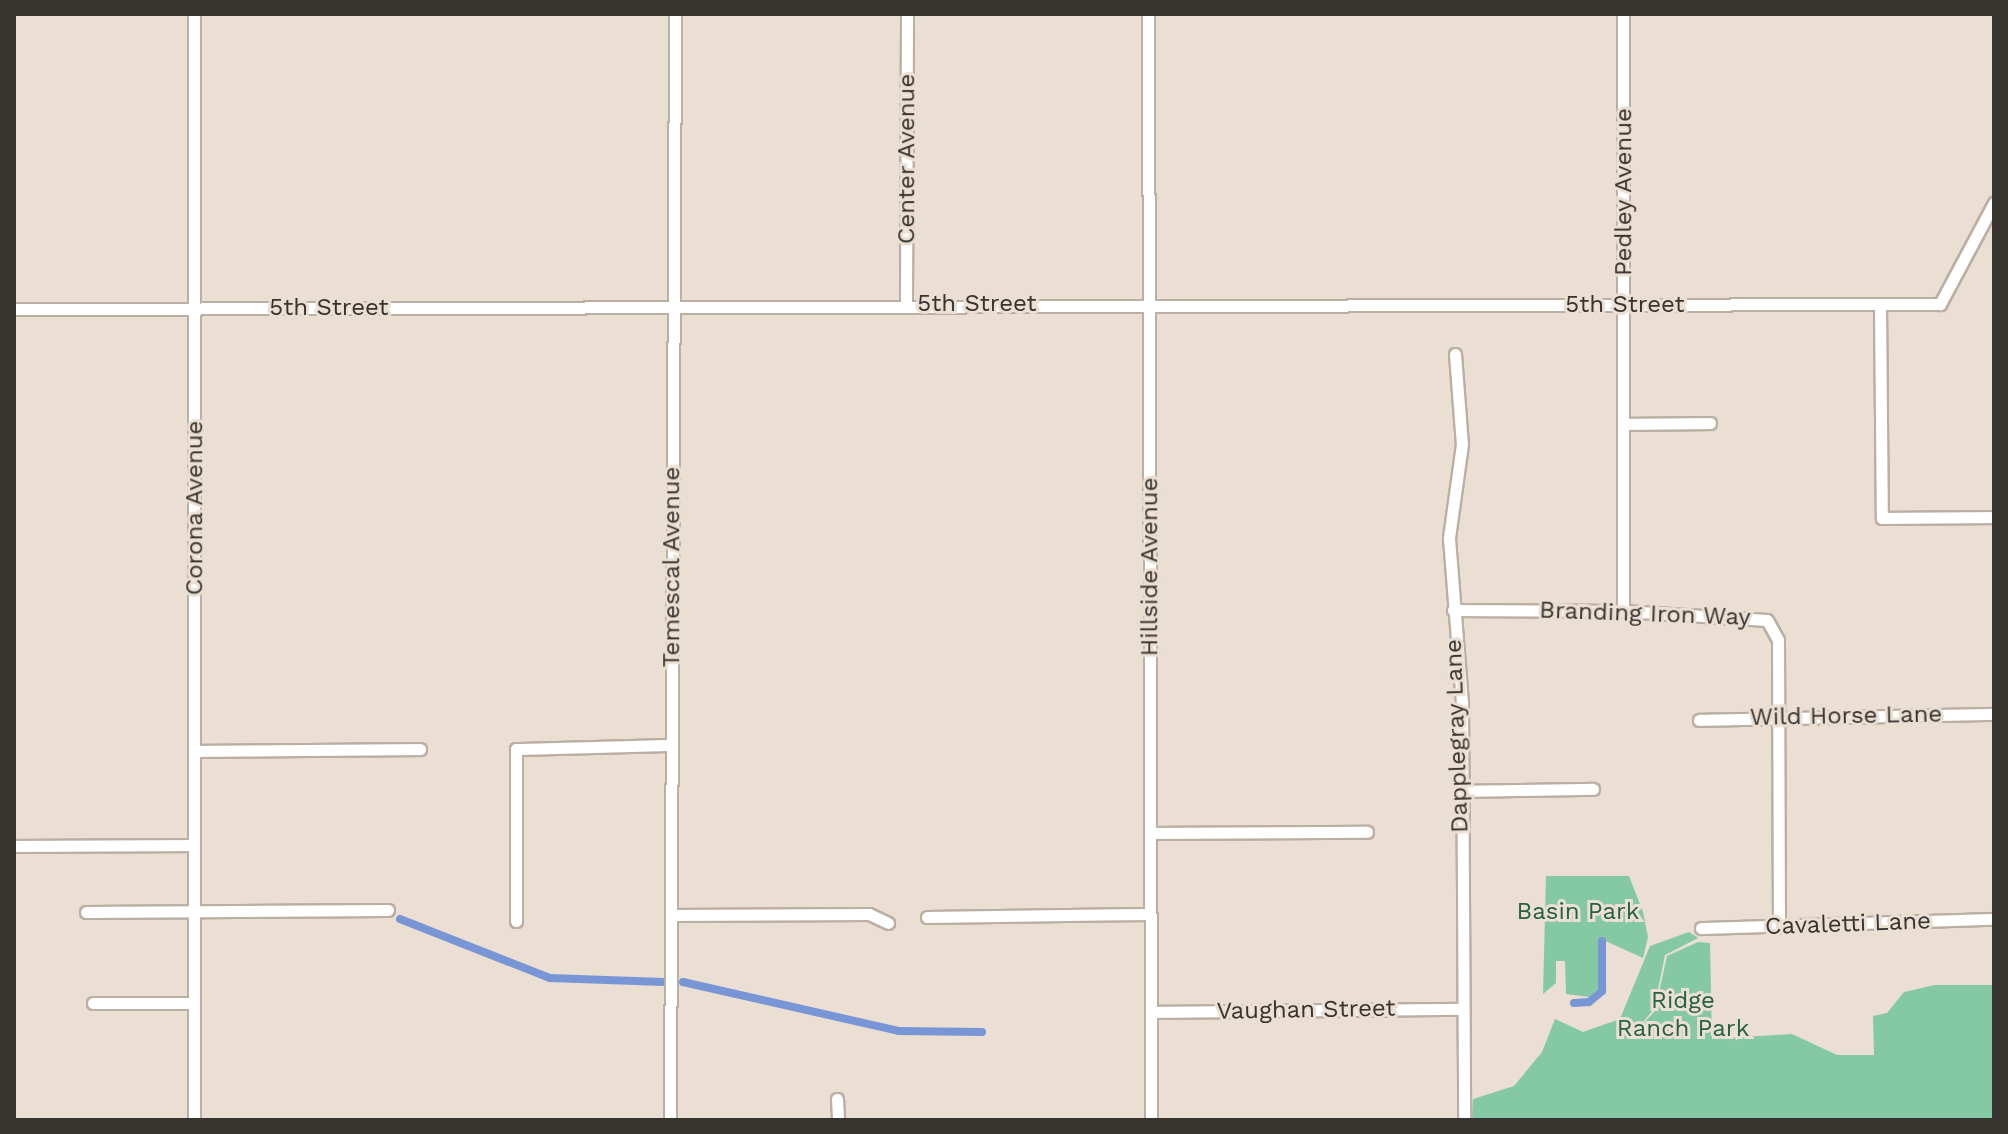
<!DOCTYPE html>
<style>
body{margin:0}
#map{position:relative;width:2008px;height:1134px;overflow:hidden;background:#ebdfd3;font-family:"Work Sans",sans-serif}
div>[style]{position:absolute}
.green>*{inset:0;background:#84c9a3}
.canal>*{height:8px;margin:-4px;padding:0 4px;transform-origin:4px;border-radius:4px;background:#7896d5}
.roads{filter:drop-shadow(2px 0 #bbafa4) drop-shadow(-2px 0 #bbafa4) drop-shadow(0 2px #bbafa4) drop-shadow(0 -2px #bbafa4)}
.minor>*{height:11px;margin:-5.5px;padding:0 5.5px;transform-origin:5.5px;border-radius:5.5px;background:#fff}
span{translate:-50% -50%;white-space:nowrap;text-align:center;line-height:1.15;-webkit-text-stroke:6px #ebdfd3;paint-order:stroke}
.street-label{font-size:24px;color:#37332e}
.park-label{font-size:24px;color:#266144}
.frame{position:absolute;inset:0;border:16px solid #37332e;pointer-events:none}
</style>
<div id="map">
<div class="green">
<div style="clip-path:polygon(1546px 876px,1629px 876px,1643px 912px,1648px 937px,1643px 958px,1601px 939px,1599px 988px,1589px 997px,1566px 994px,1565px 961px,1556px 961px,1556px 983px,1543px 994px)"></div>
<div style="clip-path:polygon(1689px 932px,1698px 938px,1665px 955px,1654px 1009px,1632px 1035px,1655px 1011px,1667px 956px,1698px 942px,1710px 943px,1712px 1039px,1792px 1034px,1837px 1055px,1874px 1055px,1873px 1016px,1887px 1013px,1904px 992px,1935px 985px,1994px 985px,1994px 1120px,1472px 1120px,1473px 1099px,1514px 1086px,1542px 1052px,1555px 1019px,1583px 1032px,1620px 1019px,1650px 946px)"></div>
</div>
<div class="canal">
<div style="left:400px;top:919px;width:161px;rotate:21.5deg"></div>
<div style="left:550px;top:978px;width:113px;rotate:2deg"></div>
<div style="left:683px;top:982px;width:221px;rotate:12.8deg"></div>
<div style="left:899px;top:1031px;width:83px;rotate:0.7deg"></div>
<div style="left:1574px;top:1003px;width:15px;rotate:-4deg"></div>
<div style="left:1589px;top:1002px;width:17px;rotate:-40deg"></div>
<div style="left:1602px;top:991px;width:50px;rotate:-90deg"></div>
</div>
<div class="roads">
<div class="minor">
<div style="left:194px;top:14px;width:1106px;rotate:90deg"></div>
<div style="left:1148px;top:14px;width:1106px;rotate:89.84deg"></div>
<div style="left:906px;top:304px;width:290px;rotate:-89.8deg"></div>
<div style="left:1880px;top:304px;width:214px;rotate:89.5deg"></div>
<div style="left:1882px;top:518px;width:112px;rotate:-0.5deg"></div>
<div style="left:14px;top:309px;width:1926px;rotate:-0.15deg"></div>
<div style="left:1940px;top:304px;width:115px;rotate:-61.9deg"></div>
<div style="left:1455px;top:354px;width:90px;rotate:85.6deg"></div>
<div style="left:1462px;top:444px;width:95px;rotate:97.9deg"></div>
<div style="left:1449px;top:538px;width:165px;rotate:85.5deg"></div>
<div style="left:1462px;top:702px;width:418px;rotate:89.7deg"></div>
<div style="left:1624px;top:424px;width:86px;rotate:-0.7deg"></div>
<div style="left:1453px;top:610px;width:170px;rotate:0.3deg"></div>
<div style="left:1623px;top:611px;width:144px;rotate:3.6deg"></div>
<div style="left:1767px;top:620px;width:23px;rotate:61deg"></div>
<div style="left:1778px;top:640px;width:287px;rotate:89.8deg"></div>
<div style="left:1623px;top:611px;width:597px;rotate:-90deg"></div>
<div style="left:1699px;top:720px;width:295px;rotate:-1.2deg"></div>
<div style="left:194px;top:751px;width:226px;rotate:-0.5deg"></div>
<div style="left:1461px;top:791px;width:132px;rotate:-0.9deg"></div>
<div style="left:1151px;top:833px;width:216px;rotate:-0.3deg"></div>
<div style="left:14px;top:846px;width:180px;rotate:-0.3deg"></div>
<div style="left:86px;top:912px;width:302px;rotate:-0.4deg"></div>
<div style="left:672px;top:915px;width:197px;rotate:-0.3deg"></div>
<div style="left:869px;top:914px;width:21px;rotate:25deg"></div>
<div style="left:927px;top:917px;width:223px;rotate:-0.8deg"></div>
<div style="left:516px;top:921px;width:172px;rotate:-90deg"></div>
<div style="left:516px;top:749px;width:156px;rotate:-1.5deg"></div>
<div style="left:1701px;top:928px;width:293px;rotate:-1.8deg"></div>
<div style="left:93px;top:1003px;width:101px"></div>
<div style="left:1152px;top:1012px;width:308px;rotate:-0.6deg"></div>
<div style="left:837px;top:1099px;width:21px;rotate:87deg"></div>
<div style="left:670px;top:1120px;width:1106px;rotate:-89.74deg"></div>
</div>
</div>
<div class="street-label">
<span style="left:907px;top:159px;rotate:-90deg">Center Avenue</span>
<span style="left:1624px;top:192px;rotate:-90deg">Pedley Avenue</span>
<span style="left:977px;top:304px">5th Street</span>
<span style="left:1625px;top:305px">5th Street</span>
<span style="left:329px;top:308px">5th Street</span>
<span style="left:195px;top:508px;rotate:-90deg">Corona Avenue</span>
<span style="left:672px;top:567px;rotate:-90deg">Temescal Avenue</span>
<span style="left:1150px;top:567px;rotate:-90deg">Hillside Avenue</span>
<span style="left:1645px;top:614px;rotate:2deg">Branding Iron Way</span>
<span style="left:1846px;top:716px;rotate:-1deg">Wild Horse Lane</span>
<span style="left:1457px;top:736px;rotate:-92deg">Dapplegray Lane</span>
<span style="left:1848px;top:924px;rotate:-2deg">Cavaletti Lane</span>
<span style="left:1306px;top:1010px;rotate:-1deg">Vaughan Street</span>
</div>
<div class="park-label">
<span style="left:1578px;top:912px">Basin Park</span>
<span style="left:1683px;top:1015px">Ridge<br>Ranch Park</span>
</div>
<div class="frame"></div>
</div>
